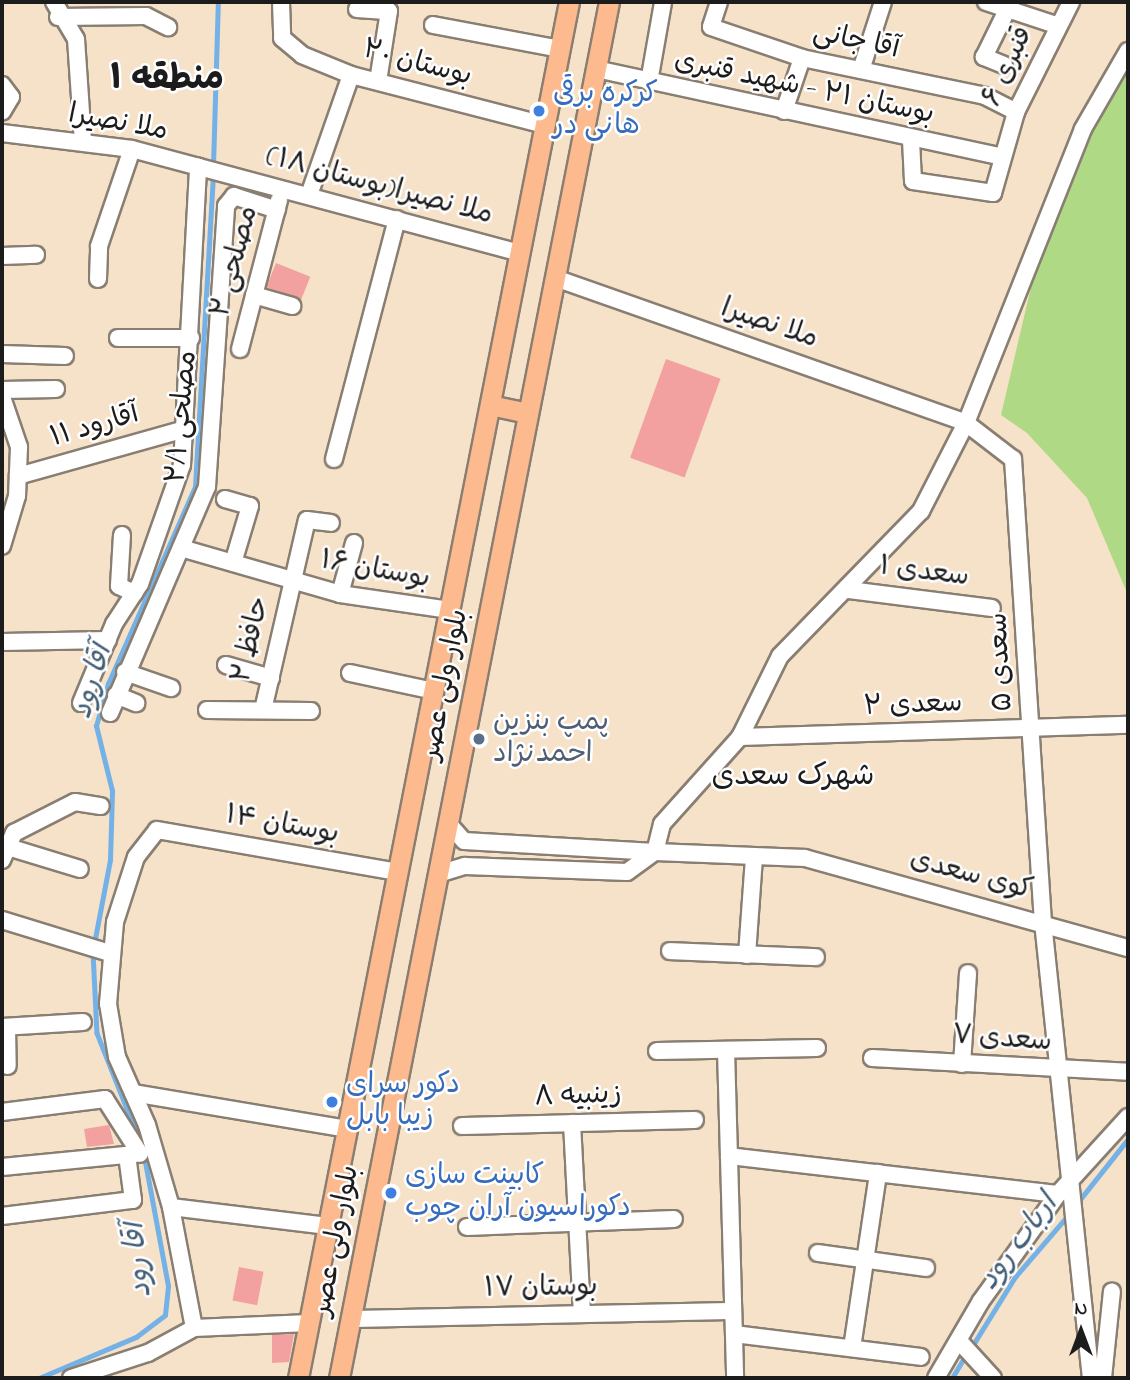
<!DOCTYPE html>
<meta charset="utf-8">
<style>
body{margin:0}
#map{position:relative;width:1130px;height:1380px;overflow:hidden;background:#f6e1c9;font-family:"Indie Flower","Playpen Sans Arabic",sans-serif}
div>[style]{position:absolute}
.green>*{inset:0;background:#b0d985}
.stream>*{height:4.5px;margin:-2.25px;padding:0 2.25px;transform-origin:2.25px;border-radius:2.25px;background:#73b1e6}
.building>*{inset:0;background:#f2a1a0;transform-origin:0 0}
.roads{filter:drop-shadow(2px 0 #897e72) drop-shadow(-2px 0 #897e72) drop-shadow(0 2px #897e72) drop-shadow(0 -2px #897e72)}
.minor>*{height:16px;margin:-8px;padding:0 8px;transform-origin:8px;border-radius:8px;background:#fff}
.major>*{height:19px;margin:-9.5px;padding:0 9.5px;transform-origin:9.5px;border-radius:9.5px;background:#fcba8e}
.dots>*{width:19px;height:19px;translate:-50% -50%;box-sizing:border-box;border:4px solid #fff;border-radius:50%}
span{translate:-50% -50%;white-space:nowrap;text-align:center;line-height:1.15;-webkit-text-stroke:5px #fff;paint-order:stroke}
.street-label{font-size:28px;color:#1c1c1c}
.shop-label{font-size:28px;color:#366cbe}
.left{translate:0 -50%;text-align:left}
.service-label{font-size:28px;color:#4e5e75}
.water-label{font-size:30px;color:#435f77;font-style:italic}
.neighbourhood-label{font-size:30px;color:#1c1c1c}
.district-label{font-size:35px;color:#1c1c1c;font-weight:700}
.frame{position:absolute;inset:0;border:4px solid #1c1c1c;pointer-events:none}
.north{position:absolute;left:1046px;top:1296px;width:70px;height:70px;-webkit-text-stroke:5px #fff;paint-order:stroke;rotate:0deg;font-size:19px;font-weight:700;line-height:28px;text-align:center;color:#1c1c1c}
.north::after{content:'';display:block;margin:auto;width:24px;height:32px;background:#1c1c1c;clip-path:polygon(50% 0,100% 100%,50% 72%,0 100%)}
</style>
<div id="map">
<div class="green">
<div style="clip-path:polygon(1128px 51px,1128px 595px,1087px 498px,1027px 433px,1001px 415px,1051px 202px)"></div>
</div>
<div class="stream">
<div style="left:213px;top:166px;width:164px;rotate:-88.3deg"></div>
<div style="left:94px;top:944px;width:86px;rotate:-79.2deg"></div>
<div style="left:110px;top:860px;width:69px;rotate:-88.3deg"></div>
<div style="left:112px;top:791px;width:67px;rotate:-103.8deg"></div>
<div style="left:96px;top:726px;width:44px;rotate:-74.1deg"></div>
<div style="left:108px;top:684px;width:215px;rotate:-66.2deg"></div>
<div style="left:195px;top:487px;width:313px;rotate:-86.7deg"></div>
<div style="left:93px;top:952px;width:81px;rotate:87.2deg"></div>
<div style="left:97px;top:1033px;width:119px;rotate:68.4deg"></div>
<div style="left:1078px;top:1202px;width:80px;rotate:-51.6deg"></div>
<div style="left:971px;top:1348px;width:84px;rotate:-58.2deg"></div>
<div style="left:1015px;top:1277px;width:83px;rotate:-49.4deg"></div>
<div style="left:39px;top:1378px;width:105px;rotate:-22.9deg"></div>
<div style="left:136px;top:1337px;width:36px;rotate:-37deg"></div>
<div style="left:165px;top:1315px;width:29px;rotate:-84deg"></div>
<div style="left:168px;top:1286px;width:132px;rotate:-100.5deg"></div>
<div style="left:952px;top:1378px;width:27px;rotate:-59deg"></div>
</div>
<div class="building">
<div style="left:276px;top:263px;width:37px;height:26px;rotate:22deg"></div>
<div style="left:666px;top:359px;width:58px;height:105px;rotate:20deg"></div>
<div style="clip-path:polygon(109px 1125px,114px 1144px,87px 1147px,84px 1129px)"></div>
<div style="left:239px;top:1267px;width:25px;height:34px;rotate:11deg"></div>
<div style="clip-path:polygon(294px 1334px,289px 1362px,272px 1363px,272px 1335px)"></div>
</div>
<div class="roads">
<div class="minor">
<div style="left:54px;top:2px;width:43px;rotate:59.3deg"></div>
<div style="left:76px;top:39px;width:103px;rotate:86.1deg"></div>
<div style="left:281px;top:2px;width:36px;rotate:88deg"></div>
<div style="left:282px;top:38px;width:26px;rotate:40deg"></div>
<div style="left:302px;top:55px;width:53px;rotate:22.2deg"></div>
<div style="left:351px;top:75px;width:200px;rotate:14.5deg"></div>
<div style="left:719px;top:2px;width:26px;rotate:108deg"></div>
<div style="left:711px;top:27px;width:96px;rotate:18.8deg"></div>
<div style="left:802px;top:58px;width:187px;rotate:11.7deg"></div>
<div style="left:985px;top:96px;width:35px;rotate:27deg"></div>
<div style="left:986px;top:2px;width:74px;rotate:18.2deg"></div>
<div style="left:357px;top:9px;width:32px;rotate:4deg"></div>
<div style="left:389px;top:11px;width:71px;rotate:98.9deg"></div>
<div style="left:58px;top:17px;width:88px;rotate:-0.7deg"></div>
<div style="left:146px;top:16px;width:25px;rotate:27deg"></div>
<div style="left:433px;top:25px;width:129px;rotate:10.7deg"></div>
<div style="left:1128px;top:51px;width:90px;rotate:120deg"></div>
<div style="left:1083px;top:129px;width:316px;rotate:111.7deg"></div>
<div style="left:966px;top:423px;width:99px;rotate:117.1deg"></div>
<div style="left:921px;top:511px;width:202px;rotate:134.2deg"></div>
<div style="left:780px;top:656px;width:90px;rotate:116.3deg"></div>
<div style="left:740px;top:737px;width:117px;rotate:131.9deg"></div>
<div style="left:662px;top:824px;width:29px;rotate:104deg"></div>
<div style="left:655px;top:852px;width:150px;rotate:2.3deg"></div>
<div style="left:805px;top:858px;width:335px;rotate:15.6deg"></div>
<div style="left:1004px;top:65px;width:22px;rotate:-158deg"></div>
<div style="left:984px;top:57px;width:61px;rotate:-63.9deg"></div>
<div style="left:596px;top:69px;width:416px;rotate:12.2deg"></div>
<div style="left:861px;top:70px;width:71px;rotate:-72.1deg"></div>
<div style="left:649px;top:82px;width:80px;rotate:-80deg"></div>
<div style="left:2px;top:85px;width:15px;rotate:53deg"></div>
<div style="left:11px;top:97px;width:17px;rotate:121deg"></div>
<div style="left:784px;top:111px;width:56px;rotate:-71.2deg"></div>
<div style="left:2px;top:133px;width:131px;rotate:7deg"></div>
<div style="left:132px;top:149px;width:402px;rotate:15deg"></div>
<div style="left:911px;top:140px;width:41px;rotate:87.2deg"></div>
<div style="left:913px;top:181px;width:81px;rotate:8.5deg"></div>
<div style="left:993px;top:193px;width:84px;rotate:-74.1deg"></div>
<div style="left:1016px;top:112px;width:123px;rotate:-63.4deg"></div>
<div style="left:309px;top:195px;width:127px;rotate:-70.7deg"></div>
<div style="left:2px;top:256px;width:34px;rotate:-2deg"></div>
<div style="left:555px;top:278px;width:436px;rotate:19.4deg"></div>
<div style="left:966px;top:423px;width:59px;rotate:37.5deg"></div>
<div style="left:1013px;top:459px;width:464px;rotate:86.3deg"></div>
<div style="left:1043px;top:922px;width:459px;rotate:84deg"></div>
<div style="left:98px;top:279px;width:33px;rotate:-88deg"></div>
<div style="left:99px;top:246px;width:102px;rotate:-71.2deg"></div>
<div style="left:254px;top:295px;width:40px;rotate:16deg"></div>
<div style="left:118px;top:338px;width:73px"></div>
<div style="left:240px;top:349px;width:154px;rotate:-75.3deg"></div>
<div style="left:2px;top:354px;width:63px;rotate:1.8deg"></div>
<div style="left:2px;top:390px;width:54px;rotate:-1.1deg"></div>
<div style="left:2px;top:397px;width:53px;rotate:71.2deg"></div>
<div style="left:19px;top:447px;width:49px;rotate:92.3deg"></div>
<div style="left:17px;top:496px;width:52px;rotate:106.7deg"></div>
<div style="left:334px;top:459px;width:248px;rotate:-75.3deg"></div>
<div style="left:18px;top:476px;width:173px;rotate:-15.7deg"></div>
<div style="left:225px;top:499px;width:26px;rotate:16deg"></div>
<div style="left:250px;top:506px;width:59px;rotate:106.6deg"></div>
<div style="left:122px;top:535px;width:51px;rotate:93.4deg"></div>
<div style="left:119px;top:586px;width:17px;rotate:25deg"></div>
<div style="left:181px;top:548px;width:166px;rotate:16.1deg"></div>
<div style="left:340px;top:594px;width:111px;rotate:8.3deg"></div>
<div style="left:849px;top:590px;width:144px;rotate:7.2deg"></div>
<div style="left:340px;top:594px;width:53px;rotate:-74.6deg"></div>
<div style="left:2px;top:642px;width:106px;rotate:-1.1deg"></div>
<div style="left:226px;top:665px;width:47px;rotate:16.1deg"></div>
<div style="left:125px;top:672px;width:49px;rotate:19.2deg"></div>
<div style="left:350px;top:673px;width:86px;rotate:12.1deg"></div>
<div style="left:116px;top:695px;width:22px;rotate:22deg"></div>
<div style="left:81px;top:703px;width:86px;rotate:-67.3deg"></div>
<div style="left:114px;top:624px;width:48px;rotate:-57deg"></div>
<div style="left:140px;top:584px;width:126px;rotate:-70.6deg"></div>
<div style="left:182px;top:465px;width:299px;rotate:-86.9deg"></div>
<div style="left:207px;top:710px;width:104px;rotate:0.6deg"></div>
<div style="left:263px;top:710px;width:195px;rotate:-77deg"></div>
<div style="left:307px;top:520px;width:24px;rotate:7deg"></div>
<div style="left:110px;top:713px;width:246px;rotate:-66.8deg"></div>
<div style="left:207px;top:487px;width:282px;rotate:-86.1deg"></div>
<div style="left:226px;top:206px;width:13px;rotate:-51deg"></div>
<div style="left:234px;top:196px;width:45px;rotate:18deg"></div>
<div style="left:740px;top:737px;width:388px;rotate:-1.8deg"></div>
<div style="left:8px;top:847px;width:75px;rotate:17deg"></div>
<div style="left:2px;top:860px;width:30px;rotate:-66deg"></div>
<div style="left:14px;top:833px;width:68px;rotate:-26.9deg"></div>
<div style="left:75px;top:802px;width:26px;rotate:9deg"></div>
<div style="left:438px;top:874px;width:28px;rotate:-17deg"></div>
<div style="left:465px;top:866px;width:162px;rotate:2.1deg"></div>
<div style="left:627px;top:872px;width:34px;rotate:-36deg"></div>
<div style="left:655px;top:852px;width:191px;rotate:-176.7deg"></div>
<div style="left:464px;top:841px;width:24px;rotate:-132deg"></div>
<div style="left:2px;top:920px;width:113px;rotate:17deg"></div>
<div style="left:670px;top:951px;width:146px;rotate:2.4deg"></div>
<div style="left:747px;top:955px;width:97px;rotate:-85.9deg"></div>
<div style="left:2px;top:1027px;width:81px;rotate:-3.5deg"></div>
<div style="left:7px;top:1027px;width:39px;rotate:89deg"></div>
<div style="left:726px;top:1050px;width:328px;rotate:88.4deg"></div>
<div style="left:657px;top:1051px;width:160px;rotate:-1.1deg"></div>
<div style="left:872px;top:1058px;width:256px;rotate:3.1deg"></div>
<div style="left:962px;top:1064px;width:91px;rotate:-86.2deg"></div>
<div style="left:133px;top:1093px;width:217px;rotate:9.5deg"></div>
<div style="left:2px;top:1112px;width:104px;rotate:-7.2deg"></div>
<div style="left:105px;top:1099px;width:65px;rotate:57.5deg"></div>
<div style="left:572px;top:1123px;width:191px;rotate:87deg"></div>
<div style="left:462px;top:1126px;width:233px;rotate:-1.5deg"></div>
<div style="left:729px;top:1156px;width:331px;rotate:6.6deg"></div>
<div style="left:2px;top:1167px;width:134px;rotate:-5.6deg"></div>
<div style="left:171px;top:1207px;width:158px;rotate:6.9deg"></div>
<div style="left:2px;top:1216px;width:132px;rotate:-7deg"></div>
<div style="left:133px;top:1200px;width:45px;rotate:-97.6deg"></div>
<div style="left:467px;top:1227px;width:207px;rotate:-2.2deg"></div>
<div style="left:818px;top:1253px;width:109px;rotate:7.9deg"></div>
<div style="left:350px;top:1319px;width:383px;rotate:-1.2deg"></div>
<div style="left:194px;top:1328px;width:123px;rotate:-100.8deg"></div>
<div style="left:171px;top:1207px;width:85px;rotate:-106.3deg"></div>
<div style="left:147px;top:1125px;width:74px;rotate:-113.8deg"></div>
<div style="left:117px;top:1057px;width:54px;rotate:-99.6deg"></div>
<div style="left:108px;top:1004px;width:82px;rotate:-85.1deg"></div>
<div style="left:115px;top:922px;width:68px;rotate:-72.1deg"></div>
<div style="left:136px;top:857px;width:34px;rotate:-52deg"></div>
<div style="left:157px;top:830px;width:245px;rotate:9.9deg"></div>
<div style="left:734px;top:1334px;width:188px;rotate:7deg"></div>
<div style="left:960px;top:1342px;width:49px;rotate:47.5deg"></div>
<div style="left:852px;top:1348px;width:177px;rotate:-81.5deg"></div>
<div style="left:71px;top:1378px;width:81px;rotate:-18deg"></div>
<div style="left:148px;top:1353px;width:52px;rotate:-28.5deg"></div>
<div style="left:194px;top:1328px;width:115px;rotate:-2.5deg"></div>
<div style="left:936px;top:1378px;width:89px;rotate:-59.7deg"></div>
<div style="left:981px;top:1301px;width:132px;rotate:-54.3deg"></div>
<div style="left:1058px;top:1194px;width:104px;rotate:-47.7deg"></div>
<div style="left:1103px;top:1378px;width:87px;rotate:-84.1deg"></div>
</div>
<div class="major">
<div style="left:490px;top:405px;width:39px;rotate:12deg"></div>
<div style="left:298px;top:1378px;width:1402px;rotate:-78.86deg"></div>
<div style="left:339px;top:1378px;width:1402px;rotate:-78.9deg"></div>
</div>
</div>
<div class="dots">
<div style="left:539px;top:111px;background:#3f7fe0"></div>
<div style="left:479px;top:739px;background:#5c6f8a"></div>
<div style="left:332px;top:1102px;background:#3f7fe0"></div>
<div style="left:391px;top:1193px;background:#3f7fe0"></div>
</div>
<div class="street-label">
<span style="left:856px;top:42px;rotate:12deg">آقا جانی</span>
<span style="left:417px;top:64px;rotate:15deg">بوستان ۲۰</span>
<span style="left:1009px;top:67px;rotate:-66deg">قنبری ۶</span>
<span style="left:804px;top:89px;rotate:12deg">بوستان ۲۱ - شهید قنبری</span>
<span style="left:118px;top:124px;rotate:10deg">ملا نصیرا</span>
<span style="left:379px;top:187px;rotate:15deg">ملا نصیرا(بوستان ۱۸)</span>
<span style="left:236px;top:262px;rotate:-75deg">مصلحی ۲</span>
<span style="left:769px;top:325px;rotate:19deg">ملا نصیرا</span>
<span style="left:183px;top:417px;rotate:-85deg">مصلحی ۲/۱</span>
<span style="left:95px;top:427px;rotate:-16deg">آقارود ۱۱</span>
<span style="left:375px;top:571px;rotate:10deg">بوستان ۱۶</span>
<span style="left:924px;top:573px;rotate:7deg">سعدی ۱</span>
<span style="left:252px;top:640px;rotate:-77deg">حافظ ۲</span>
<span style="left:1002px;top:662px;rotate:-93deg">سعدی ۵</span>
<span style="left:446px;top:685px;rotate:-79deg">بلوار ولی عصر</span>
<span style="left:913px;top:706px;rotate:-2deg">سعدی ۲</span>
<span style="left:282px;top:826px;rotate:10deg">بوستان ۱۴</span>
<span style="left:971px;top:876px;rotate:15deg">کوی سعدی</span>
<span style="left:1002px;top:1040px;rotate:4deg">سعدی ۷</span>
<span style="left:578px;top:1097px;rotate:-2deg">زینبیه ۸</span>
<span style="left:337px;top:1241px;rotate:-79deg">بلوار ولی عصر</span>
<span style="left:541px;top:1289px;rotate:-1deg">بوستان ۱۷</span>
</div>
<div class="shop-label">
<span class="left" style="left:553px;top:111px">کرکره برقی<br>هانی در</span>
<span class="left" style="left:346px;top:1102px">دکور سرای<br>زیبا بابل</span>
<span class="left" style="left:405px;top:1193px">کابینت سازی<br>دکوراسیون آران چوب</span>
</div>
<div class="service-label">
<span class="left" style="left:493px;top:739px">پمپ بنزین<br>احمدنژاد</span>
</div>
<div class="water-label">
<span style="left:93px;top:682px;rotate:-73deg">آقا رود</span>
<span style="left:1019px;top:1243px;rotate:-53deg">ارباب رود</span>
<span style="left:139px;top:1260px;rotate:-96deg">آقا رود</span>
</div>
<div class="neighbourhood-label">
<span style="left:793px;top:777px">شهرک سعدی</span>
</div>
<div class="district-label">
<span style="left:167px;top:80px">منطقه ۱</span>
</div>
<div class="frame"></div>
<div class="north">N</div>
</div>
